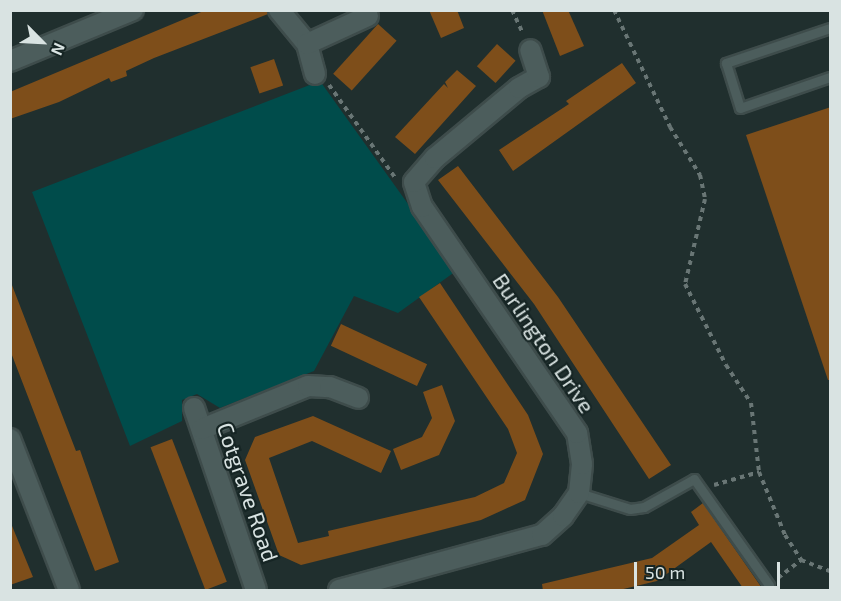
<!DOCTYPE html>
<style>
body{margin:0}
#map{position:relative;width:841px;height:601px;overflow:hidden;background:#202f2e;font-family:"Exo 2",sans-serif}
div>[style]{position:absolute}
.green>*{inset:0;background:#004c4b}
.building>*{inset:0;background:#7e4e1a;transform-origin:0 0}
.path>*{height:4px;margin-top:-2px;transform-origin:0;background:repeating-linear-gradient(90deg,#697675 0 4.5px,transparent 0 9px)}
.roads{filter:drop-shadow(2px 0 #3e4c4b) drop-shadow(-2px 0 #3e4c4b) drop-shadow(0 2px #3e4c4b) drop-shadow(0 -2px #3e4c4b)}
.service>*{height:9px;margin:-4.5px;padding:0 4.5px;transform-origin:4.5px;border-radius:4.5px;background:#4c5d5c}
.minor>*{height:20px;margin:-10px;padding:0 10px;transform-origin:10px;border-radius:10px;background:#4c5d5c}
span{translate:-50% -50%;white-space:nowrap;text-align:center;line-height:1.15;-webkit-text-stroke:4.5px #162524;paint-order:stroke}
.street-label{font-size:22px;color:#d9e3e2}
.frame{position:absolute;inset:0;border:12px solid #d9e3e2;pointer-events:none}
.north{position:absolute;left:12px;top:12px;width:60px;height:60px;-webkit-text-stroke:4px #162524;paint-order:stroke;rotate:114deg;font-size:16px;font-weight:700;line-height:24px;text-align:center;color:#d9e3e2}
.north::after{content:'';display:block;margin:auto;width:21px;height:27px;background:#d9e3e2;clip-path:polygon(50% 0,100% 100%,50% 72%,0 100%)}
.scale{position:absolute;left:634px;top:562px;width:146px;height:27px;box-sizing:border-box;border:3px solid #d9e3e2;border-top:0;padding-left:8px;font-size:18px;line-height:21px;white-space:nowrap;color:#d9e3e2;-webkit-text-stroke:4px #162524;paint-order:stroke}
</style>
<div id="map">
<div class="green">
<div style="clip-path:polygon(320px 81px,456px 271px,398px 313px,354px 296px,314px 371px,220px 408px,197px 394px,182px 400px,182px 421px,130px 446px,32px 192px)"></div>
</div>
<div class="building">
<div style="clip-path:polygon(206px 10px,267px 10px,268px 14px,154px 58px,126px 71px,127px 76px,111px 82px,109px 78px,59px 102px,10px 119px,10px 92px)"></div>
<div style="clip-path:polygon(429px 10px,457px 10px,464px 28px,441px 38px)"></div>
<div style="clip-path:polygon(542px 10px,568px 10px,584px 46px,560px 56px)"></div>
<div style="left:378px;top:24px;width:25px;height:67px;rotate:42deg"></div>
<div style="left:497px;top:44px;width:25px;height:30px;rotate:42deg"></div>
<div style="left:274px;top:59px;width:28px;height:25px;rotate:71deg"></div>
<div style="clip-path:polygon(622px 63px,636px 83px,513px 171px,499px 150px,569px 104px,566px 101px)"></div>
<div style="clip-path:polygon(457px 70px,476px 86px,415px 154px,395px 137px,444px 84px,448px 88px,445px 82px)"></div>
<div style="clip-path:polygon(831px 107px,831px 380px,828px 380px,746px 135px)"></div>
<div style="clip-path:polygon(458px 166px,558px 297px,671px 465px,649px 479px,534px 304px,438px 180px)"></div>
<div style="clip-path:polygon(10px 280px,76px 451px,80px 450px,119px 562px,95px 571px,10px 350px)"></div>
<div style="clip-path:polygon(440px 283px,528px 415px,543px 454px,525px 500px,481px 520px,301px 565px,279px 555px,245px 460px,255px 437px,313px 416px,391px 451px,381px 473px,312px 441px,269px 458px,298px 543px,329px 536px,328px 531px,475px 497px,504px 483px,517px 453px,508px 429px,419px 297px)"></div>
<div style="left:341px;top:324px;width:95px;height:24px;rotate:25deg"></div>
<div style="clip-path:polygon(442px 385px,455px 421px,439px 455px,401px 470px,393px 449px,422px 437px,432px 418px,423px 392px)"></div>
<div style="left:172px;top:439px;width:153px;height:23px;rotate:69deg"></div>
<div style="clip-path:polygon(703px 503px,764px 591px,745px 591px,711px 542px,657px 581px,615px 591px,543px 591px,542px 584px,652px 558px,699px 525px,691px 512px)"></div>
<div style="clip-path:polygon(10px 521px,33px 577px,10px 585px)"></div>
</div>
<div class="path">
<div style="left:512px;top:10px;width:26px;rotate:65deg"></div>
<div style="left:614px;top:10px;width:130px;rotate:64.4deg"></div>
<div style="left:670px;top:127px;width:57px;rotate:58deg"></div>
<div style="left:700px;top:175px;width:25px;rotate:78deg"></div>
<div style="left:705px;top:199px;width:87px;rotate:103.2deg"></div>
<div style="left:685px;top:284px;width:91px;rotate:63.2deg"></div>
<div style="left:726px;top:365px;width:45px;rotate:56.7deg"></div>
<div style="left:751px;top:403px;width:69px;rotate:83.4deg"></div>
<div style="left:759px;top:472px;width:68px;rotate:67.6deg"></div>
<div style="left:785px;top:535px;width:30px;rotate:57deg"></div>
<div style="left:801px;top:560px;width:31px;rotate:21deg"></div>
<div style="left:329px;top:85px;width:115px;rotate:54.5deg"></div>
<div style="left:714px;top:485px;width:47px;rotate:-16.1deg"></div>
<div style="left:778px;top:578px;width:29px;rotate:-38deg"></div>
</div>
<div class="roads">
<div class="service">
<div style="left:830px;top:28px;width:110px;rotate:161.4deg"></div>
<div style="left:726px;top:63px;width:47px;rotate:72.7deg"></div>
<div style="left:740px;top:108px;width:95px;rotate:-19deg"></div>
<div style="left:579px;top:493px;width:53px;rotate:17.4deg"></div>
<div style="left:630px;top:509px;width:14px;rotate:-8deg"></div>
<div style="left:644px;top:507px;width:57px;rotate:-29.2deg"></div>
<div style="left:694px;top:479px;width:130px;rotate:54.7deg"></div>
</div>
<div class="minor">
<div style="left:279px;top:10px;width:44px;rotate:50.5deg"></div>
<div style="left:307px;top:44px;width:31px;rotate:75deg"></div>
<div style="left:307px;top:44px;width:67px;rotate:-24.7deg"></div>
<div style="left:10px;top:61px;width:133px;rotate:-22.5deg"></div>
<div style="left:194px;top:408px;width:192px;rotate:71.2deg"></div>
<div style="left:202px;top:429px;width:114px;rotate:-22.1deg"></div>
<div style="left:308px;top:386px;width:22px;rotate:3deg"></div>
<div style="left:330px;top:387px;width:30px;rotate:21deg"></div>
<div style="left:10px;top:439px;width:162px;rotate:68.7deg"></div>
<div style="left:339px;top:590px;width:210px;rotate:-15.2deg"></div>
<div style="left:542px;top:535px;width:28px;rotate:-42deg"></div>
<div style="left:563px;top:516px;width:28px;rotate:-55deg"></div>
<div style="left:579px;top:493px;width:29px;rotate:-84deg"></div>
<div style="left:582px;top:464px;width:31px;rotate:-99deg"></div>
<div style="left:577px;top:433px;width:274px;rotate:-124.4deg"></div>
<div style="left:422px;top:207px;width:26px;rotate:-108deg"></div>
<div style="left:414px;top:182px;width:32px;rotate:-49deg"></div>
<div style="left:435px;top:158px;width:109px;rotate:-39.8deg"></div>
<div style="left:519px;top:88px;width:23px;rotate:-29deg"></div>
<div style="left:539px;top:77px;width:28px;rotate:-108deg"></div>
</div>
</div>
<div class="street-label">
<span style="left:544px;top:343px;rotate:56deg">Burlington Drive</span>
<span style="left:248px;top:492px;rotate:71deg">Cotgrave Road</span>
</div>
<div class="frame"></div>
<div class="north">N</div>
<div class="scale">50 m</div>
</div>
